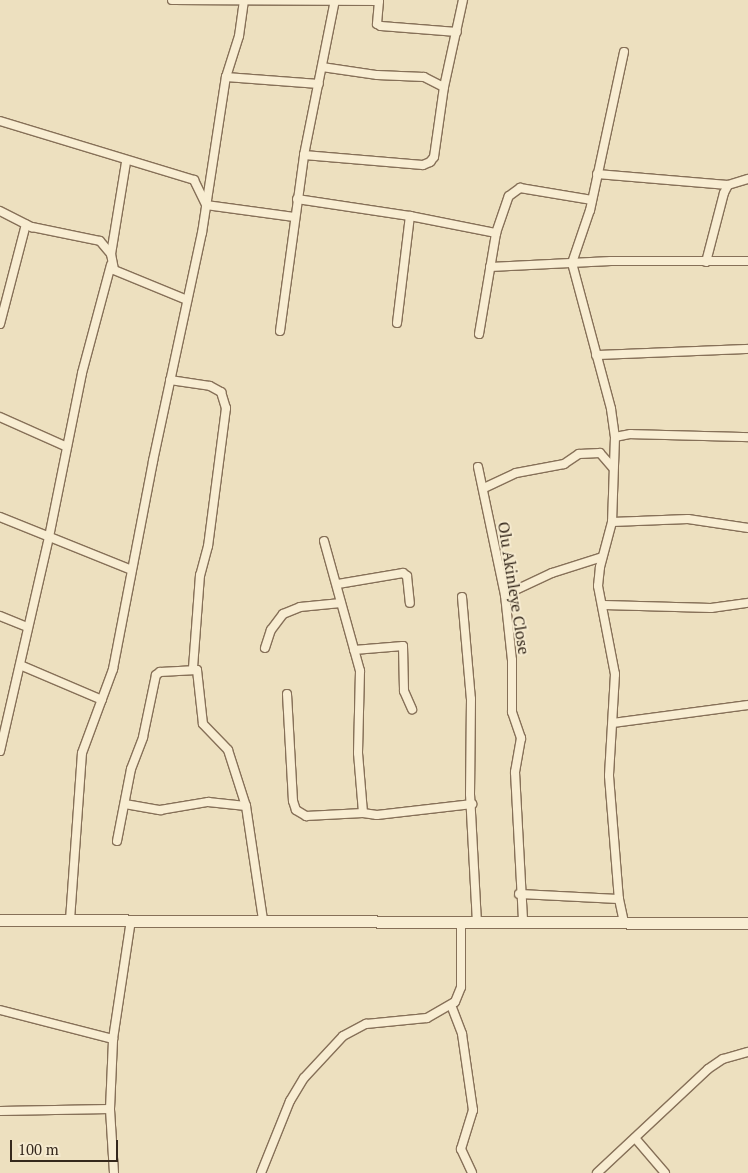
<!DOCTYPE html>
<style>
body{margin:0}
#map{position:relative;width:748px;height:1173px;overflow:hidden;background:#ede0bf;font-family:"PT Serif",serif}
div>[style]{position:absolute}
.roads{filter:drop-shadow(1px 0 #867058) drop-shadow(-1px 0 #867058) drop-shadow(0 1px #867058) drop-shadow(0 -1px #867058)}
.street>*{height:8px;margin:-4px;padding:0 4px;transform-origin:4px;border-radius:4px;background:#f8edd2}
.secondary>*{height:11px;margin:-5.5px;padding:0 5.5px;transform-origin:5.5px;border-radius:5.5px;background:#f8edd2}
span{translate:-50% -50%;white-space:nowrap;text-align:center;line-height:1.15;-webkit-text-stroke:4px #f5eacf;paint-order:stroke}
.street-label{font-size:16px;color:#35281c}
.scale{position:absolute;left:10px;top:1140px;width:108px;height:22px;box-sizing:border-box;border:2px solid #35281c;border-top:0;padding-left:6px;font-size:15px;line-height:18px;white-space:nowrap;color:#35281c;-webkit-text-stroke:4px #f5eacf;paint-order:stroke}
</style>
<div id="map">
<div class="roads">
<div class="street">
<div style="left:172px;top:0;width:207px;rotate:0.3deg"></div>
<div style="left:379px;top:1px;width:23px;rotate:95deg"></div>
<div style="left:377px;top:24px;width:4px;rotate:27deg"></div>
<div style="left:381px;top:26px;width:76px;rotate:4.5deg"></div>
<div style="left:624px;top:52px;width:162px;rotate:102.1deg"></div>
<div style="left:590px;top:210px;width:56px;rotate:108.8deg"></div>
<div style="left:572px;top:263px;width:151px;rotate:75deg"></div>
<div style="left:611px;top:409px;width:28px;rotate:82deg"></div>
<div style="left:615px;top:437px;width:85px;rotate:92deg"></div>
<div style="left:612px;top:522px;width:47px;rotate:104.9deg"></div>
<div style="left:600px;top:567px;width:19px;rotate:96deg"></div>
<div style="left:598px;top:586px;width:90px;rotate:79.1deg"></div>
<div style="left:615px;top:674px;width:102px;rotate:93.4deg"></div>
<div style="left:609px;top:776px;width:123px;rotate:85.4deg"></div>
<div style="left:619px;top:899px;width:25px;rotate:78deg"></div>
<div style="left:322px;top:67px;width:56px;rotate:8.3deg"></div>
<div style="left:377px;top:75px;width:47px;rotate:2.4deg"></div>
<div style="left:424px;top:77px;width:22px;rotate:27deg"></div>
<div style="left:226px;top:77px;width:93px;rotate:4.3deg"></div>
<div style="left:0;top:121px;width:203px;rotate:16.9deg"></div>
<div style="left:194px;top:180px;width:28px;rotate:64deg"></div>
<div style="left:206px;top:205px;width:89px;rotate:7.8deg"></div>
<div style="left:304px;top:155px;width:119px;rotate:4.8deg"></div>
<div style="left:423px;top:165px;width:8px;rotate:-23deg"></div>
<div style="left:430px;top:162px;width:6px;rotate:-51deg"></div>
<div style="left:434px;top:157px;width:71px;rotate:-81.9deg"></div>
<div style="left:444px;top:87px;width:89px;rotate:-77.7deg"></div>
<div style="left:597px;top:174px;width:131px;rotate:4.8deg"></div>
<div style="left:297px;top:199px;width:114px;rotate:8.6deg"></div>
<div style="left:410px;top:216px;width:88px;rotate:11.2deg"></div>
<div style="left:0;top:211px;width:36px;rotate:27deg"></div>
<div style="left:32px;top:227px;width:69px;rotate:11.6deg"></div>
<div style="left:100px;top:241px;width:17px;rotate:50deg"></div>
<div style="left:111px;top:254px;width:16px;rotate:79deg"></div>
<div style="left:114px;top:270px;width:79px;rotate:22.3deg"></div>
<div style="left:111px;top:254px;width:93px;rotate:-80.7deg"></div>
<div style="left:706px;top:262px;width:71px;rotate:-75.4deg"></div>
<div style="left:724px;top:193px;width:9px;rotate:-63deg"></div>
<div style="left:728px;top:185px;width:21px;rotate:-17deg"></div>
<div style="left:490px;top:267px;width:121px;rotate:-2.8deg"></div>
<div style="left:611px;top:261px;width:137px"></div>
<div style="left:397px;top:323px;width:108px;rotate:-83.1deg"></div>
<div style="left:0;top:324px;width:103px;rotate:-75.4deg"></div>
<div style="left:280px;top:331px;width:178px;rotate:-82.2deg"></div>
<div style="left:304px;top:155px;width:158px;rotate:-78.7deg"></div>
<div style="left:479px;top:334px;width:102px;rotate:-80.4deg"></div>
<div style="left:496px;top:233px;width:39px;rotate:-71deg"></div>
<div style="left:509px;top:196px;width:14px;rotate:-36deg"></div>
<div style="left:520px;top:188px;width:73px;rotate:9.5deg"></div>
<div style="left:596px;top:355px;width:152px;rotate:-2.3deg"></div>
<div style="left:170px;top:380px;width:40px;rotate:8.5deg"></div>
<div style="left:210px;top:386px;width:13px;rotate:29deg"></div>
<div style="left:221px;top:392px;width:17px;rotate:73deg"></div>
<div style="left:226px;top:408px;width:139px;rotate:97.4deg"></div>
<div style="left:208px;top:546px;width:30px;rotate:105deg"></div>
<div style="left:200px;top:575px;width:93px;rotate:94.3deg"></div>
<div style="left:0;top:417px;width:73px;rotate:24.1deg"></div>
<div style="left:615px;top:437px;width:16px;rotate:-11deg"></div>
<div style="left:631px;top:434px;width:117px;rotate:1.5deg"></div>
<div style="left:478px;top:467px;width:131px;rotate:78.1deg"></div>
<div style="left:505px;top:595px;width:65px;rotate:83.9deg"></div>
<div style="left:512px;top:660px;width:52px;rotate:90deg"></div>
<div style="left:512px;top:712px;width:28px;rotate:71deg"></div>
<div style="left:521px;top:738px;width:35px;rotate:100deg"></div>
<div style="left:515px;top:772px;width:149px;rotate:86.9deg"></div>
<div style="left:484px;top:488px;width:35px;rotate:-25deg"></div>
<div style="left:516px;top:473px;width:49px;rotate:-10.6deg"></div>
<div style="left:564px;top:464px;width:18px;rotate:-34deg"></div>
<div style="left:579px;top:454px;width:21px;rotate:-3deg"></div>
<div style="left:600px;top:453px;width:20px;rotate:49deg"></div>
<div style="left:0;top:517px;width:142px;rotate:21.9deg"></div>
<div style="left:612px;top:522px;width:76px;rotate:-2.3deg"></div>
<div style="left:688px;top:519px;width:61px;rotate:8.5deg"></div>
<div style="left:324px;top:541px;width:135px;rotate:74.5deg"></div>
<div style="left:360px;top:671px;width:82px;rotate:91.4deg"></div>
<div style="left:358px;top:753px;width:60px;rotate:85.2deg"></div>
<div style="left:363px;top:813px;width:14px;rotate:8deg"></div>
<div style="left:377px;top:815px;width:96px;rotate:-6.6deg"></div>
<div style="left:338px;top:584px;width:66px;rotate:-9.6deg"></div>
<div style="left:403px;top:573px;width:5px;rotate:37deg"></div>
<div style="left:407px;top:576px;width:27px;rotate:84deg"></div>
<div style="left:505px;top:595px;width:52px;rotate:-25.1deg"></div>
<div style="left:552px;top:573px;width:52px;rotate:-17.7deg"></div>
<div style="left:462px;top:597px;width:102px;rotate:85deg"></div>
<div style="left:471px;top:699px;width:95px;rotate:90.6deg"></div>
<div style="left:470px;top:794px;width:128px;rotate:86.9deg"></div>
<div style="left:604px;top:605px;width:107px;rotate:1.6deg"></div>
<div style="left:711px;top:608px;width:37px;rotate:-8deg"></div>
<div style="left:0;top:616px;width:29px;rotate:22deg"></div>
<div style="left:265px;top:648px;width:19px;rotate:-72deg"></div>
<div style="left:271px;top:630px;width:20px;rotate:-53deg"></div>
<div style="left:283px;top:614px;width:18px;rotate:-22deg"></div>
<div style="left:300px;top:607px;width:41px;rotate:-5.6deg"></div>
<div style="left:354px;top:650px;width:49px;rotate:-4.7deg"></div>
<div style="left:403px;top:646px;width:45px;rotate:88.7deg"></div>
<div style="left:404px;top:691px;width:20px;rotate:66deg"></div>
<div style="left:20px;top:665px;width:89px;rotate:23.1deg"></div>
<div style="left:287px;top:694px;width:107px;rotate:86.8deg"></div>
<div style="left:293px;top:801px;width:9px;rotate:72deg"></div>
<div style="left:296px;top:810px;width:12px;rotate:31deg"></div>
<div style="left:306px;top:816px;width:57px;rotate:-3deg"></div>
<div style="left:613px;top:723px;width:136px;rotate:-7.6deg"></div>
<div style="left:0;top:751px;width:220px;rotate:-77.1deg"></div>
<div style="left:49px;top:537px;width:167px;rotate:-78.6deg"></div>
<div style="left:82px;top:373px;width:112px;rotate:-75deg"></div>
<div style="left:125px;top:804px;width:36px;rotate:10deg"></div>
<div style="left:160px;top:810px;width:49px;rotate:-9.5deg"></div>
<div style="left:208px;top:802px;width:38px;rotate:6deg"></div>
<div style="left:117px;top:841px;width:73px;rotate:-79deg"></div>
<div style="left:131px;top:769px;width:34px;rotate:-69deg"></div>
<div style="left:143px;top:737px;width:63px;rotate:-78.2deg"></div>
<div style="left:156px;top:675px;width:5px;rotate:-37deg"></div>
<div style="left:160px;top:672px;width:37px;rotate:-3deg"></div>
<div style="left:197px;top:670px;width:54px;rotate:83.7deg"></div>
<div style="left:203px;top:724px;width:36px;rotate:46deg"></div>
<div style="left:228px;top:750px;width:59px;rotate:72.2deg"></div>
<div style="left:246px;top:806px;width:115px;rotate:81.5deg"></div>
<div style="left:519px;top:894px;width:100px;rotate:2.9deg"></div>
<div style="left:70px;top:920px;width:167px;rotate:-85.9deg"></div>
<div style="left:82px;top:753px;width:90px;rotate:-69.7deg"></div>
<div style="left:113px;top:669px;width:212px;rotate:-79.1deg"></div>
<div style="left:153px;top:461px;width:233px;rotate:-77.9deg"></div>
<div style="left:202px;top:233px;width:158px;rotate:-81.3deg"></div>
<div style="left:226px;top:77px;width:43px;rotate:-72.4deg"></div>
<div style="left:239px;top:36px;width:36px;rotate:-82deg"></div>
<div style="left:451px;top:1005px;width:31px;rotate:69deg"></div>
<div style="left:462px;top:1034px;width:77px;rotate:81.8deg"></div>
<div style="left:473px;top:1110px;width:41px;rotate:107.1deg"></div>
<div style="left:461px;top:1149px;width:26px;rotate:65deg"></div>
<div style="left:0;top:1010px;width:117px;rotate:14.4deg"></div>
<div style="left:0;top:1111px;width:110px;rotate:-1deg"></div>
<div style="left:635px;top:1138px;width:46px;rotate:49.4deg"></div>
<div style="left:114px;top:1173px;width:64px;rotate:-93.6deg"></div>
<div style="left:110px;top:1109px;width:70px;rotate:-87.5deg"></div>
<div style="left:113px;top:1039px;width:120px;rotate:-81.4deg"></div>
<div style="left:261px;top:1173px;width:78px;rotate:-68.1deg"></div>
<div style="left:290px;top:1101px;width:27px;rotate:-59deg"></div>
<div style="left:304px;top:1078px;width:57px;rotate:-47.1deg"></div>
<div style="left:343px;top:1036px;width:26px;rotate:-28deg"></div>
<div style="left:366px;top:1024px;width:61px;rotate:-5.6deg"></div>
<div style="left:427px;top:1018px;width:32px;rotate:-30deg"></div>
<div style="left:455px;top:1002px;width:16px;rotate:-68deg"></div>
<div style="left:461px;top:987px;width:65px;rotate:-90deg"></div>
<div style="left:597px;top:1173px;width:152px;rotate:-43.1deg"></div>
<div style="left:708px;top:1069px;width:18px;rotate:-34deg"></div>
<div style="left:723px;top:1059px;width:26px;rotate:-16deg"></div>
</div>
<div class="secondary">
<div style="left:0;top:920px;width:748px;rotate:0.23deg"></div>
</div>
</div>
<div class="street-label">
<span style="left:514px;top:588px;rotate:81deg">Olu Akinleye Close</span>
</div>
<div class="scale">100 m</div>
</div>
